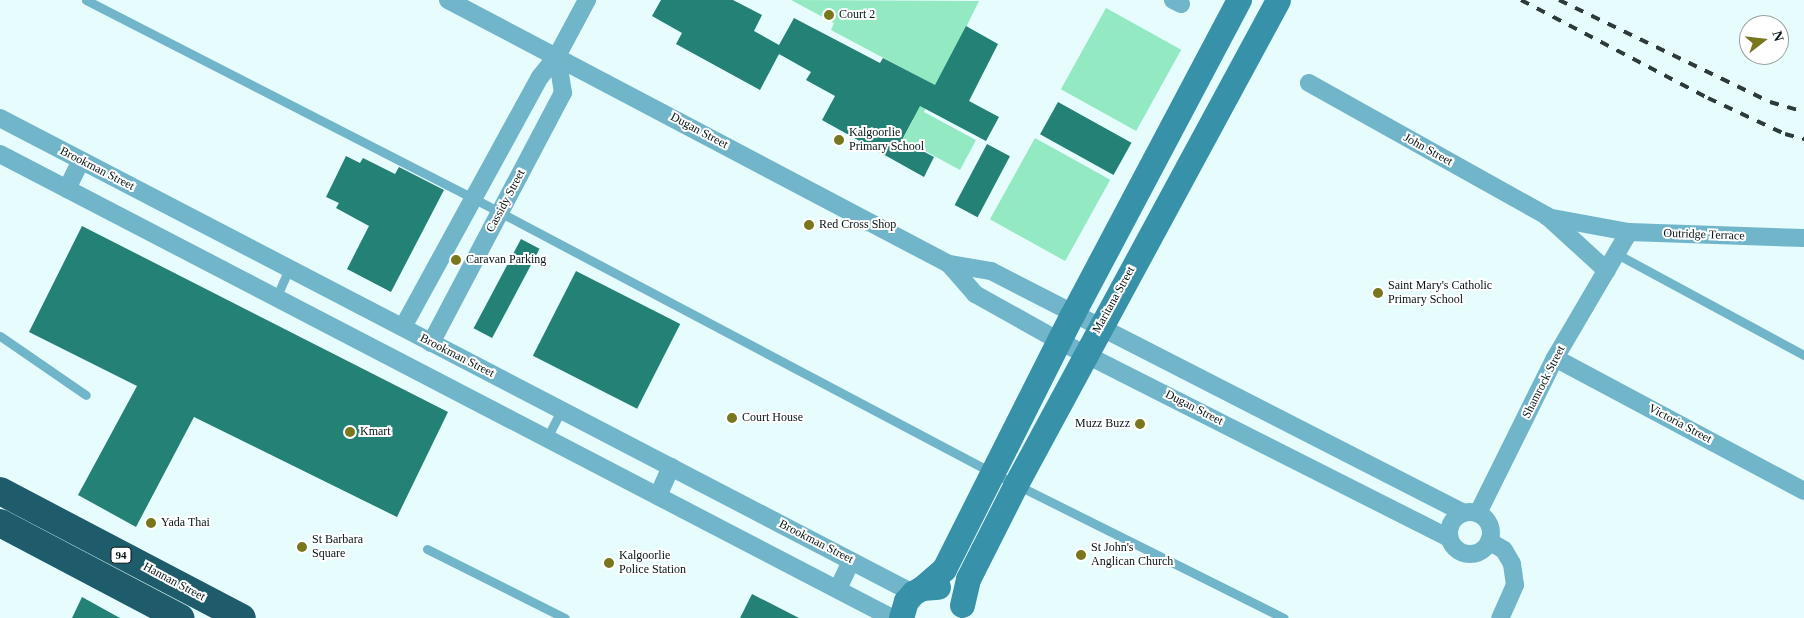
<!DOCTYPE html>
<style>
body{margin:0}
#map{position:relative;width:1804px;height:618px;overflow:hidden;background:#e6fcfd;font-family:"Times New Roman",serif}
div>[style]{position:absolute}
.green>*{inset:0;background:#92e9c2;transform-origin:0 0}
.building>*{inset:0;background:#248175;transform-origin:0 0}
.lane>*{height:9px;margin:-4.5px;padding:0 4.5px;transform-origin:4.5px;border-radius:4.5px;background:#70b5ca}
.street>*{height:18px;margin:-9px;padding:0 9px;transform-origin:9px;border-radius:9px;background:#70b5ca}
.street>.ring{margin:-9px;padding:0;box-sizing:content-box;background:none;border:18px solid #70b5ca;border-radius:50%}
.secondary>*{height:25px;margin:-12.5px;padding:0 12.5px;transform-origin:12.5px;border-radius:12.5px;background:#3791a9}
.highway>*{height:28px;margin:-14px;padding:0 14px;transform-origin:14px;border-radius:14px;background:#1e5c6c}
.rail>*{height:4px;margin-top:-2px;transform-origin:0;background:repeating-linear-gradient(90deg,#2c3a3b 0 9px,transparent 0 18px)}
.dots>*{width:14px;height:14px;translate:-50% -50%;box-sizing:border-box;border:2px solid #fff;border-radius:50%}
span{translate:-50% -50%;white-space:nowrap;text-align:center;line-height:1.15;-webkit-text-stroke:4px #fff;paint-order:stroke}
.shield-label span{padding:1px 4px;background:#fff;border:1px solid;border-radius:4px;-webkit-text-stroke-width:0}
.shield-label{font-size:11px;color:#061314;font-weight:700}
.poi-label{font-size:12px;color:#061314}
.left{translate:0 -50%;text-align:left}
.right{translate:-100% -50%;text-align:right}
.street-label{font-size:12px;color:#061314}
.north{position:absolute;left:1739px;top:15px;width:50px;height:50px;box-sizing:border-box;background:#fff;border:1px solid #9ba1a1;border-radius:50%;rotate:74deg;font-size:14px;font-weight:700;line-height:20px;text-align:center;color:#061314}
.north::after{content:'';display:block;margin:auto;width:18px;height:22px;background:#79771e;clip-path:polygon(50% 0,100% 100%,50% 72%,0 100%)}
</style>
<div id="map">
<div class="green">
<div style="clip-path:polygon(791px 0,979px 1px,924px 112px,976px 140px,960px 170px,903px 139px,913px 120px,889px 107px,925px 80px,831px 30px,834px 23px)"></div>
<div style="left:1106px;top:8px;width:86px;height:93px;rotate:29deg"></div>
<div style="left:1035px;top:138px;width:86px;height:93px;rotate:29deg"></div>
</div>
<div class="building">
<div style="clip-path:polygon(661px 0,733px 0,762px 15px,754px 31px,779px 45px,794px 18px,880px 63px,883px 58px,935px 85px,966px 26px,998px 44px,969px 101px,999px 117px,986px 141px,920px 106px,902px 140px,934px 157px,924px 177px,822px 120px,835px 96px,806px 80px,811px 72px,779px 54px,760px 90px,676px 44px,682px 33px,652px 16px)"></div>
<div style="left:1058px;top:102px;width:84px;height:37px;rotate:29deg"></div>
<div style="left:987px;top:144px;width:26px;height:69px;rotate:28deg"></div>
<div style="clip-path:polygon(346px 156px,360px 163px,363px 158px,395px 174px,399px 167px,444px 190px,391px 292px,347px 269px,369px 226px,336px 208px,339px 203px,326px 197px)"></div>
<div style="clip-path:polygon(82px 226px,448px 412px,397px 517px,194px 417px,136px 527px,78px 495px,137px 386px,29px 332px)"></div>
<div style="left:521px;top:239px;width:21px;height:101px;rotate:28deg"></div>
<div style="left:576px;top:271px;width:117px;height:95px;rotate:27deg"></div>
<div style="clip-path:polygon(752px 594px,799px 618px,740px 618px)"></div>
<div style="clip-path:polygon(82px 597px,120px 618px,72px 618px)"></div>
</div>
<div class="lane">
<div style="left:86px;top:0;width:435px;rotate:27.1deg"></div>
<div style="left:473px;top:198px;width:586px;rotate:27.88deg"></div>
<div style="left:991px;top:472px;width:327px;rotate:26.5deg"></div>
<div style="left:1617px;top:254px;width:213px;rotate:28.4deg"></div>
<div style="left:276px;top:298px;width:32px;rotate:-66deg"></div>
<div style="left:0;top:336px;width:104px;rotate:34.5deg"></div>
<div style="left:547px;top:438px;width:31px;rotate:-63deg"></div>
<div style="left:427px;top:549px;width:154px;rotate:26.6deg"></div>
</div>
<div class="street">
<div style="left:448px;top:0;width:566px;rotate:27.79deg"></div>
<div style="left:949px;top:264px;width:43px;rotate:9.5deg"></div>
<div style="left:991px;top:271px;width:529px;rotate:27.1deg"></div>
<div style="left:1173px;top:0;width:9px;rotate:27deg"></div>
<div style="left:1309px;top:83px;width:273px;rotate:29.2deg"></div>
<div style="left:1547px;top:216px;width:81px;rotate:42.5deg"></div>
<div style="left:0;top:118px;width:1029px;rotate:27.49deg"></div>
<div style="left:0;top:154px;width:1005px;rotate:27.48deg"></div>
<div style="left:67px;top:189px;width:32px;rotate:-64deg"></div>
<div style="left:1547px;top:217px;width:83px;rotate:10.4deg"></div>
<div style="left:949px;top:264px;width:40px;rotate:49deg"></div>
<div style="left:975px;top:294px;width:96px;rotate:29.2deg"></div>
<div style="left:1059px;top:341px;width:437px;rotate:26.8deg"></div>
<div style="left:403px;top:327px;width:285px;rotate:-61.3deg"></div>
<div style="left:540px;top:77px;width:27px;rotate:-51deg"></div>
<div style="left:557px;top:56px;width:64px;rotate:-61.8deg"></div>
<div style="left:431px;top:343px;width:283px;rotate:-62.2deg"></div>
<div style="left:563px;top:93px;width:37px;rotate:-99deg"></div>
<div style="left:1555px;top:358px;width:282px;rotate:28.1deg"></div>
<div style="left:658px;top:496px;width:32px;rotate:-66deg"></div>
<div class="ring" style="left:1449px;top:512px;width:24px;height:24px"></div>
<div style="left:1478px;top:513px;width:173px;rotate:-63.6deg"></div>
<div style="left:1555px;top:358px;width:146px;rotate:-59.6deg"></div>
<div style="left:1629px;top:232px;width:175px;rotate:2deg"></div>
<div style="left:1489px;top:541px;width:17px;rotate:31deg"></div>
<div style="left:1504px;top:550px;width:16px;rotate:60deg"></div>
<div style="left:1512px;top:564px;width:21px;rotate:82deg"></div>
<div style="left:1515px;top:585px;width:36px;rotate:114deg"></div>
<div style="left:838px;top:589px;width:31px;rotate:-65deg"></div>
</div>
<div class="secondary">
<div style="left:922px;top:588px;width:29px;rotate:-41deg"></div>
<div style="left:944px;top:569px;width:284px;rotate:-63.3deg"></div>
<div style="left:1072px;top:315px;width:357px;rotate:-62.1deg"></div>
<div style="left:962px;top:605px;width:27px;rotate:-77deg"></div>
<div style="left:968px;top:579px;width:106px;rotate:-63.2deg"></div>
<div style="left:1016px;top:484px;width:550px;rotate:-61.57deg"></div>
<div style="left:901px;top:618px;width:18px;rotate:-74deg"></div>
<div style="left:906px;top:601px;width:11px;rotate:-49deg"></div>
<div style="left:913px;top:593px;width:10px;rotate:-29deg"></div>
<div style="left:922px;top:588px;width:16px;rotate:-4deg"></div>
</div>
<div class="highway">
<div style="left:0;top:491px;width:273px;rotate:27.7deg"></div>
<div style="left:0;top:523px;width:204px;rotate:27.8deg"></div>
</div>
<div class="rail">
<div style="left:1521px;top:0;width:211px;rotate:27.7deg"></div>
<div style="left:1708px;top:98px;width:85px;rotate:25.1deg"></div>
<div style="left:1785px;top:134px;width:20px;rotate:15deg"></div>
<div style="left:1559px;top:0;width:234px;rotate:25.8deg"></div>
<div style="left:1770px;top:102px;width:35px;rotate:16deg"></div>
</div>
<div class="dots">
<div style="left:829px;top:15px;background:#79771e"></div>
<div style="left:839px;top:140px;background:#79771e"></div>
<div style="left:809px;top:225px;background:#79771e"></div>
<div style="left:456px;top:260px;background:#79771e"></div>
<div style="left:1378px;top:293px;background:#79771e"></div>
<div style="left:732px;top:418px;background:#79771e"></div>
<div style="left:1140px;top:424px;background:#79771e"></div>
<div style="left:350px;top:432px;background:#79771e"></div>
<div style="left:151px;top:523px;background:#79771e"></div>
<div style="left:302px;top:547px;background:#79771e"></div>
<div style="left:1081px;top:555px;background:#79771e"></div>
<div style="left:609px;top:563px;background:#79771e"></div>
</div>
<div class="shield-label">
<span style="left:121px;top:555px">94</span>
</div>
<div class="poi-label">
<span class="left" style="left:839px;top:15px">Court 2</span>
<span class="left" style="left:849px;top:140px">Kalgoorlie<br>Primary School</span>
<span class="left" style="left:819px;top:225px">Red Cross Shop</span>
<span class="left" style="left:466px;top:260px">Caravan Parking</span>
<span class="left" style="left:1388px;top:293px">Saint Mary's Catholic<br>Primary School</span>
<span class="left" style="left:742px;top:418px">Court House</span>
<span class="right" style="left:1130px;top:424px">Muzz Buzz</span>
<span class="left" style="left:360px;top:432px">Kmart</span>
<span class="left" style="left:161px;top:523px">Yada Thai</span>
<span class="left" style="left:312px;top:547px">St Barbara<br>Square</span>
<span class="left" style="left:1091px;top:555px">St John's<br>Anglican Church</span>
<span class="left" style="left:619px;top:563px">Kalgoorlie<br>Police Station</span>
</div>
<div class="street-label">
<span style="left:699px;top:131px;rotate:28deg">Dugan Street</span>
<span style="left:1428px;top:150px;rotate:29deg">John Street</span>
<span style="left:97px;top:169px;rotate:27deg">Brookman Street</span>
<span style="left:506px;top:201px;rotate:-62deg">Cassidy Street</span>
<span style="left:1704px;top:235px;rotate:2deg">Outridge Terrace</span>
<span style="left:1114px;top:300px;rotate:-61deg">Maritana Street</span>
<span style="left:457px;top:356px;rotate:27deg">Brookman Street</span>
<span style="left:1544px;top:382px;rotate:-63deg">Shamrock Street</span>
<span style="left:1194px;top:408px;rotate:27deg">Dugan Street</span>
<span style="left:1680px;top:424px;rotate:28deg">Victoria Street</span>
<span style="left:816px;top:542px;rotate:27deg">Brookman Street</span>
<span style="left:174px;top:582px;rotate:28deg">Hannan Street</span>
</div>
<div class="north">N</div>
</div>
